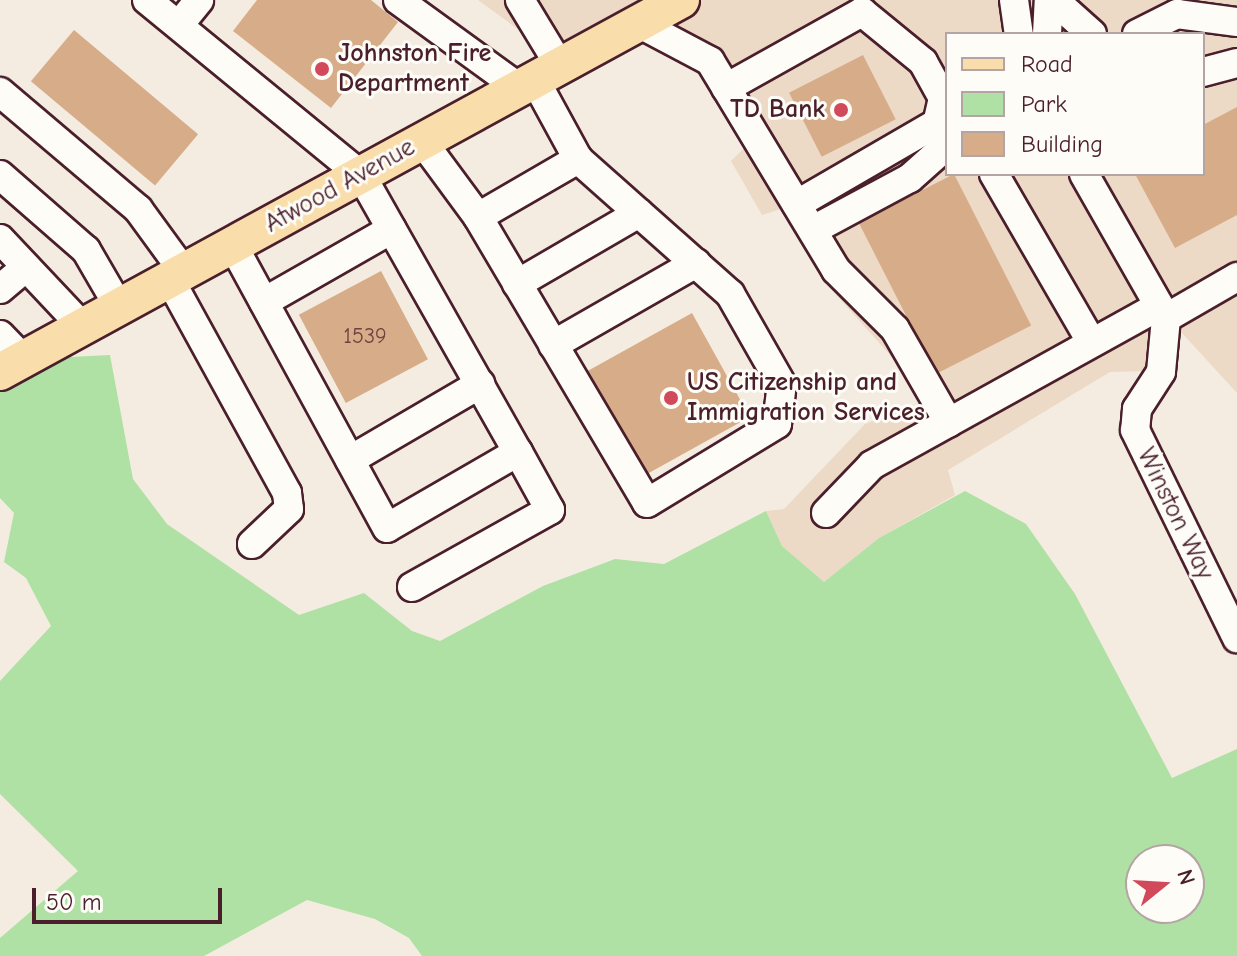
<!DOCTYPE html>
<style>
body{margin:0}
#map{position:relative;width:1237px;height:956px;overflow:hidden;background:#f5ece1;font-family:"Comic Neue",sans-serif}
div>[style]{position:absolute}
.built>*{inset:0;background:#ecd9c6}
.green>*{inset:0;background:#aee1a3}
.building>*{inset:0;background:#d7ac88;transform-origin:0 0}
.roads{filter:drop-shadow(2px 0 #4a1f2b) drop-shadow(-2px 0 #4a1f2b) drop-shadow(0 2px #4a1f2b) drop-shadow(0 -2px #4a1f2b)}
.minor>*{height:28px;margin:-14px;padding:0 14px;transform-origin:14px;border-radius:14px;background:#fdfcf7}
.major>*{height:36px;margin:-18px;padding:0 18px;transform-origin:18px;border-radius:18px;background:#f9deab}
.dots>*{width:22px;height:22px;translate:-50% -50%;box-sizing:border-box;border:4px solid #fdfcf7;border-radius:50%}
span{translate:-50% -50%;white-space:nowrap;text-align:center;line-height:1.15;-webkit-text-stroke:6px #fdfcf7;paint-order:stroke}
.number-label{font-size:22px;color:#6d4242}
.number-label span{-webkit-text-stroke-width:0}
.poi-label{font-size:26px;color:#4a1f2b;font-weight:700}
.left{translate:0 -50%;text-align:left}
.right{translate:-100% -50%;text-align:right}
.street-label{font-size:26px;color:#4a1f2b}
.legend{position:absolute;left:945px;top:32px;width:260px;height:144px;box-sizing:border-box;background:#fdfcf7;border:2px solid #b5a4a5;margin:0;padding:10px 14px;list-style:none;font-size:24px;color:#4a1f2b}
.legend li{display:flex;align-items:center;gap:16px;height:40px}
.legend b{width:40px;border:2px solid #b5a4a5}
.north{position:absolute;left:1125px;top:844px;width:80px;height:80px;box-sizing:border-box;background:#fdfcf7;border:2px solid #b5a4a5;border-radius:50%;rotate:72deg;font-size:22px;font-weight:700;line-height:32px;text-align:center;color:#4a1f2b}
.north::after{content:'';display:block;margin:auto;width:28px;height:36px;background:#d1495b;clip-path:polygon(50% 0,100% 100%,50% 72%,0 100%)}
.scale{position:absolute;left:32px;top:888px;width:190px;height:36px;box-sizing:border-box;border:4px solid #4a1f2b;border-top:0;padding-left:10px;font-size:24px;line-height:28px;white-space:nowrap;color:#4a1f2b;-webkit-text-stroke:6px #fdfcf7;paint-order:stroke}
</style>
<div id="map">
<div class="built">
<div style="clip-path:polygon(evenodd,478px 0,1237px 0,1237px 393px,1181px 332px,1149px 336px,1147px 371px,1110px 372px,948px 470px,955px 495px,879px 538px,824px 582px,782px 546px,766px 511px,784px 509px,865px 424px,919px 403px,897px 363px,832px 290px,784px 208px,762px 215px,731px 161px,745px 147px,663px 14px,567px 65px,478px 0,947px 34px,1203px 34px,1203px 174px,947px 174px,947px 34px)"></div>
</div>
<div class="green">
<div style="clip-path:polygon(evenodd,110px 355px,133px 479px,167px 524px,299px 615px,364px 593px,412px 631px,440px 641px,543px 586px,615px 559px,664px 564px,766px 511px,782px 546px,824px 582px,879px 538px,965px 491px,1026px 524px,1075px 594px,1172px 778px,1237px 749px,1237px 956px,422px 956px,409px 938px,375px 919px,307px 900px,204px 956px,0 956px,0 938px,78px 871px,0 794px,0 681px,51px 626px,26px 578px,4px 562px,14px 513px,0 498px,0 375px,29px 359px,110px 355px,1141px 860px,1189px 860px,1189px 908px,1141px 908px,1141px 860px)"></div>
</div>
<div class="building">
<div style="clip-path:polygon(257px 0,371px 0,398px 22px,331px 108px,233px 31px)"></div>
<div style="left:74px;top:30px;width:162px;height:67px;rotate:40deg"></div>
<div style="left:863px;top:55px;width:72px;height:83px;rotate:63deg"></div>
<div style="clip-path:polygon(1237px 107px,1237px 215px,1175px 248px,1135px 174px,1203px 174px,1203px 125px)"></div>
<div style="left:954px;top:174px;width:170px;height:107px;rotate:63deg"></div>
<div style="left:381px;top:271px;width:100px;height:93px;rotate:62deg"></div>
<div style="left:692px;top:313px;width:119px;height:123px;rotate:61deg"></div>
</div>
<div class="roads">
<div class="minor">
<div style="left:147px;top:0;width:276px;rotate:39.3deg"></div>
<div style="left:361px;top:175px;width:318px;rotate:60.5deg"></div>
<div style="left:518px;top:452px;width:151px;rotate:149.9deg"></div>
<div style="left:387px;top:528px;width:322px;rotate:-118.6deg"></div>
<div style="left:398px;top:0;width:150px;rotate:36deg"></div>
<div style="left:520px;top:0;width:77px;rotate:58.8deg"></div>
<div style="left:1014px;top:0;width:34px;rotate:82deg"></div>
<div style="left:1054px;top:0;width:51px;rotate:41.8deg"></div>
<div style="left:638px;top:23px;width:81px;rotate:27.8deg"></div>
<div style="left:710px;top:61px;width:244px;rotate:58.9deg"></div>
<div style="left:836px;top:270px;width:83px;rotate:45deg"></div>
<div style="left:895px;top:329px;width:108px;rotate:60.1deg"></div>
<div style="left:179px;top:25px;width:32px;rotate:-51deg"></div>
<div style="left:1047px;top:34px;width:34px;rotate:-87deg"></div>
<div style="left:1137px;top:34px;width:45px;rotate:-26.6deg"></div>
<div style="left:1177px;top:14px;width:61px;rotate:7.6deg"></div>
<div style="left:1203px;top:72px;width:35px;rotate:-15deg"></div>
<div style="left:726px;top:88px;width:156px;rotate:-29.2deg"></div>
<div style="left:862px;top:12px;width:79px;rotate:39.3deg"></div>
<div style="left:923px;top:62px;width:41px;rotate:60.9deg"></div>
<div style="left:943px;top:98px;width:26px;rotate:103deg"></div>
<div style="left:937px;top:123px;width:162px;rotate:149.9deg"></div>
<div style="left:0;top:92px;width:181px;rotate:40.3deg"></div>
<div style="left:138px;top:209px;width:78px;rotate:53.9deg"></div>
<div style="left:422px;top:141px;width:94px;rotate:53.6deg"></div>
<div style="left:478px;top:217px;width:332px;rotate:59.4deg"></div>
<div style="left:647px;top:503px;width:152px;rotate:-31.3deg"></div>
<div style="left:777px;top:424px;width:39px;rotate:-83deg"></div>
<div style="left:782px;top:385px;width:105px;rotate:-119.7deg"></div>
<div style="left:730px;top:294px;width:203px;rotate:-138.4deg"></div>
<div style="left:578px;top:159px;width:90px;rotate:-118.6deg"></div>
<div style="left:994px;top:174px;width:195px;rotate:59.9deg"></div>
<div style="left:1084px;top:174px;width:166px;rotate:60.3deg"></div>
<div style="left:1166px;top:318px;width:54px;rotate:95.3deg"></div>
<div style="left:1161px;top:372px;width:44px;rotate:123deg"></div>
<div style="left:1137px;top:409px;width:21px;rotate:95deg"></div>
<div style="left:1135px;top:430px;width:232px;rotate:63.9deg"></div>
<div style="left:0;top:175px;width:114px;rotate:41.1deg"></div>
<div style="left:86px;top:250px;width:66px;rotate:59.9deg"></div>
<div style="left:478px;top:217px;width:116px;rotate:-30.1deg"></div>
<div style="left:813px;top:230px;width:110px;rotate:-28.2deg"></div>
<div style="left:910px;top:178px;width:50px;rotate:-41.7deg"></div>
<div style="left:0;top:239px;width:121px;rotate:46.7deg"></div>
<div style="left:170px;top:280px;width:243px;rotate:61.2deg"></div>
<div style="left:287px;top:493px;width:16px;rotate:83deg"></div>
<div style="left:289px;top:509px;width:51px;rotate:136.6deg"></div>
<div style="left:517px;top:284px;width:141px;rotate:-30.2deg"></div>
<div style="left:0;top:289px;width:34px;rotate:-40deg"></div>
<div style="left:264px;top:302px;width:147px;rotate:-29.7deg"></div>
<div style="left:1166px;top:318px;width:82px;rotate:-30deg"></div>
<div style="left:0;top:335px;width:35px;rotate:46deg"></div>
<div style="left:553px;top:345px;width:165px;rotate:-29.8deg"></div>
<div style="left:350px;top:460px;width:151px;rotate:-30.3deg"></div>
<div style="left:826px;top:513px;width:66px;rotate:-46.2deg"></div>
<div style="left:872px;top:465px;width:328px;rotate:-29deg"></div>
<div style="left:412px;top:587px;width:158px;rotate:-29.2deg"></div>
<div style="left:550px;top:510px;width:66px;rotate:-118.9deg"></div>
</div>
<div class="major">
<div style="left:0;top:372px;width:776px;rotate:-28.65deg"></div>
</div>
</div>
<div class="dots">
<div style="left:322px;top:69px;background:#d1495b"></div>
<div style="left:841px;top:110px;background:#d1495b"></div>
<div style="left:671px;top:398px;background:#d1495b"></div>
</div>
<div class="number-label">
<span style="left:365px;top:337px">1539</span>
</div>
<div class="poi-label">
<span class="left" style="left:338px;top:69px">Johnston Fire<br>Department</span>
<span class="right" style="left:825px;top:110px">TD Bank</span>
<span class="left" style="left:687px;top:398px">US Citizenship and<br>Immigration Services</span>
</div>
<div class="street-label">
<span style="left:340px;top:186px;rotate:-29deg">Atwood Avenue</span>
<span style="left:1175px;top:514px;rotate:64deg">Winston Way</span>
</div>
<ul class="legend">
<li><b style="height:10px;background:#f9deab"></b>Road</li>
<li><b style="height:22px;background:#aee1a3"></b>Park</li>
<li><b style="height:22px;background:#d7ac88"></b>Building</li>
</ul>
<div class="north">N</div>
<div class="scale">50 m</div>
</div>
